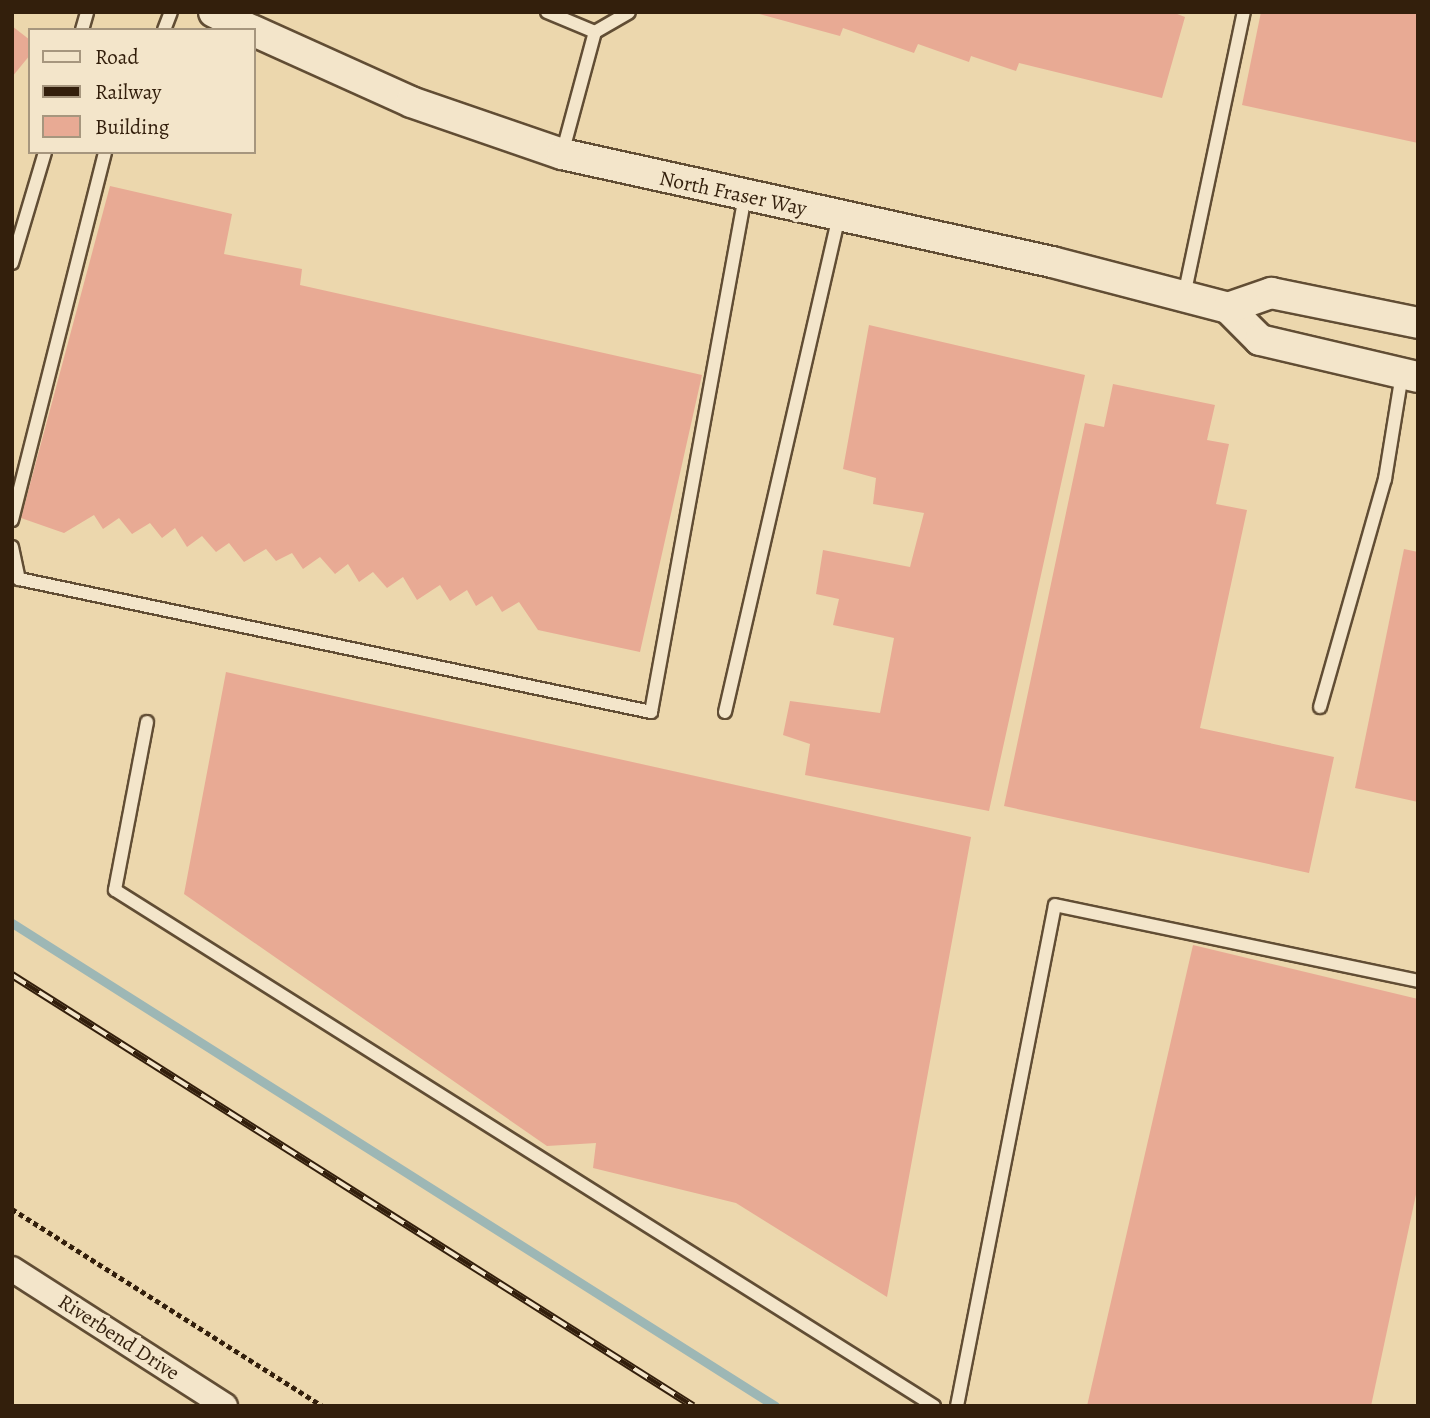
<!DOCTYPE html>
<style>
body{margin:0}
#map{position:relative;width:1430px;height:1418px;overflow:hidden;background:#ecd7ad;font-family:Alegreya,serif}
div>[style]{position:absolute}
.stream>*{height:9px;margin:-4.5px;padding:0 4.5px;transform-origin:4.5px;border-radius:4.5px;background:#9db7b5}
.building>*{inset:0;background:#e8aa94}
.path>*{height:4.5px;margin-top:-2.25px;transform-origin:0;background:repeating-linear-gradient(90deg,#331f0c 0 5px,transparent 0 8.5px)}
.roads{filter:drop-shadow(2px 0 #614d34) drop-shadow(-2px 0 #614d34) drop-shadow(0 2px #614d34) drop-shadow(0 -2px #614d34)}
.service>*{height:12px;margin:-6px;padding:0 6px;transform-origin:6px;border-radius:6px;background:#f3e5ca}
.minor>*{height:24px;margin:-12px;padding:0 12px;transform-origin:12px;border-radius:12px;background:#f3e5ca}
.tertiary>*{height:30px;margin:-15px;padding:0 15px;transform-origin:15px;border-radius:15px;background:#f3e5ca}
.rail>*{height:8px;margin-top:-4px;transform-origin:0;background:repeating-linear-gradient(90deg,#f3e5ca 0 16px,#331f0c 0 32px);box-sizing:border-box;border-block:2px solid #331f0c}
span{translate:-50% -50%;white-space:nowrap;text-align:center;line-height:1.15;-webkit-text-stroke:7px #f3e5ca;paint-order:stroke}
.street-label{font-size:21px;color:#331f0c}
.frame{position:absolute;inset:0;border:14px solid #331f0c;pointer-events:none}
.legend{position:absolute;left:28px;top:28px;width:228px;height:126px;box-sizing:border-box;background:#f3e5ca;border:2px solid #a6967e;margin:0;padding:9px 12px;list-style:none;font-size:21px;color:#331f0c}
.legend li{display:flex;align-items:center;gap:14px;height:35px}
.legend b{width:35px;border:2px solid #a6967e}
</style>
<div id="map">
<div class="stream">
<div style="left:12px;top:923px;width:903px;rotate:32.33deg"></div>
</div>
<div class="building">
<div style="clip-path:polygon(752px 12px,1172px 12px,1185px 17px,1162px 98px,1019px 63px,1016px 71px,971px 56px,969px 62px,918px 44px,914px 53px,843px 28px,840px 36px)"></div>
<div style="clip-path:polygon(1261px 12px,1418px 12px,1418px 143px,1242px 105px)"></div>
<div style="clip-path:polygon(12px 26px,30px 40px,30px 55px,12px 77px)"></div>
<div style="clip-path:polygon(110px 186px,232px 214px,224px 254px,302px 269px,300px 285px,702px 375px,640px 652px,538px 630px,519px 602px,502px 612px,492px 596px,476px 606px,467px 590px,450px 601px,440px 585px,417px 600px,403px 577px,387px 588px,373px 572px,359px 582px,348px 564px,335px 574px,320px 557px,303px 569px,292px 553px,276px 561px,266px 549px,244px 562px,229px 543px,216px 552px,202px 536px,187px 547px,175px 528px,162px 538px,150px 523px,132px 534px,119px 518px,103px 529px,94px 515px,64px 533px,21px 518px)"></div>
<div style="clip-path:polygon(869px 325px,1085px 375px,989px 811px,805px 775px,810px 744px,783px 735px,790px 701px,880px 713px,894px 638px,833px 625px,839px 599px,816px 594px,823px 550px,910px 567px,924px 513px,873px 504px,876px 478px,843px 469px)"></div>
<div style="clip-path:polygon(1113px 384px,1215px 405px,1207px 440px,1229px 444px,1216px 504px,1247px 510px,1200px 728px,1334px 757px,1309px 873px,1004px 806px,1085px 423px,1104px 427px)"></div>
<div style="clip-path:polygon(1404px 549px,1418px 552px,1418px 802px,1355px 788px)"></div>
<div style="clip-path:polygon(226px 672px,971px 837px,887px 1297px,736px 1203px,593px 1168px,596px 1143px,547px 1146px,184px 894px)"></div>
<div style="clip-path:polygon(1193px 945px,1418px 999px,1418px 1185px,1371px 1406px,1087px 1406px)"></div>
</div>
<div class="path">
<div style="left:12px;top:1209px;width:368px;rotate:32.4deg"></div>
</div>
<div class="roads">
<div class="service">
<div style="left:547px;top:12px;width:52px;rotate:22.6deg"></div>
<div style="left:82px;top:30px;width:19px;rotate:-74deg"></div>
<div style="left:164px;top:30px;width:19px;rotate:-69deg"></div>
<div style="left:562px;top:154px;width:126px;rotate:-74.9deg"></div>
<div style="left:595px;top:32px;width:39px;rotate:-30deg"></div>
<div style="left:12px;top:263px;width:116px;rotate:-73.4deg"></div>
<div style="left:1184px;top:296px;width:290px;rotate:-78.1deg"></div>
<div style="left:12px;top:520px;width:380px;rotate:-75.8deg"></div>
<div style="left:12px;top:547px;width:33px;rotate:78deg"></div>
<div style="left:19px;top:579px;width:646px;rotate:11.88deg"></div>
<div style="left:651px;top:712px;width:524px;rotate:-79.68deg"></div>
<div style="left:1320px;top:707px;width:237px;rotate:-74.1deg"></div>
<div style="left:1385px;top:479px;width:106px;rotate:-80.8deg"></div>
<div style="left:725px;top:712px;width:509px;rotate:-77.06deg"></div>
<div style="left:147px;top:722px;width:171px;rotate:100.8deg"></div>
<div style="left:115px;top:890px;width:968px;rotate:32.21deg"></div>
<div style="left:957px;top:1406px;width:510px;rotate:-78.93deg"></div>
<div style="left:1055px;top:905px;width:371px;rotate:11.8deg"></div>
</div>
<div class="minor">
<div style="left:12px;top:1269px;width:253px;rotate:32.7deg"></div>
</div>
<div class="tertiary">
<div style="left:214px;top:12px;width:41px;rotate:25.9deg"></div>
<div style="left:254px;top:31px;width:172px;rotate:24.3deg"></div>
<div style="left:411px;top:102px;width:160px;rotate:19deg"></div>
<div style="left:562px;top:154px;width:502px;rotate:12.43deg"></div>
<div style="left:1052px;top:262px;width:182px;rotate:14.6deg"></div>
<div style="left:1228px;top:308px;width:45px;rotate:45deg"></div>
<div style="left:1260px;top:340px;width:162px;rotate:13.2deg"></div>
<div style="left:1228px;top:308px;width:46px;rotate:-19.2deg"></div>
<div style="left:1271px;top:293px;width:150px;rotate:11.5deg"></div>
</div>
</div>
<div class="rail">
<div style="left:12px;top:975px;width:806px;rotate:32.33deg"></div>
</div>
<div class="street-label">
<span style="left:733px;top:193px;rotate:12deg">North Fraser Way</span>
<span style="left:119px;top:1337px;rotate:33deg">Riverbend Drive</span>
</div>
<div class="frame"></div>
<ul class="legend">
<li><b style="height:9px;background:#f3e5ca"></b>Road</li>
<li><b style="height:9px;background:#331f0c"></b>Railway</li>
<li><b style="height:19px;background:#e8aa94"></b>Building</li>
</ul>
</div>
